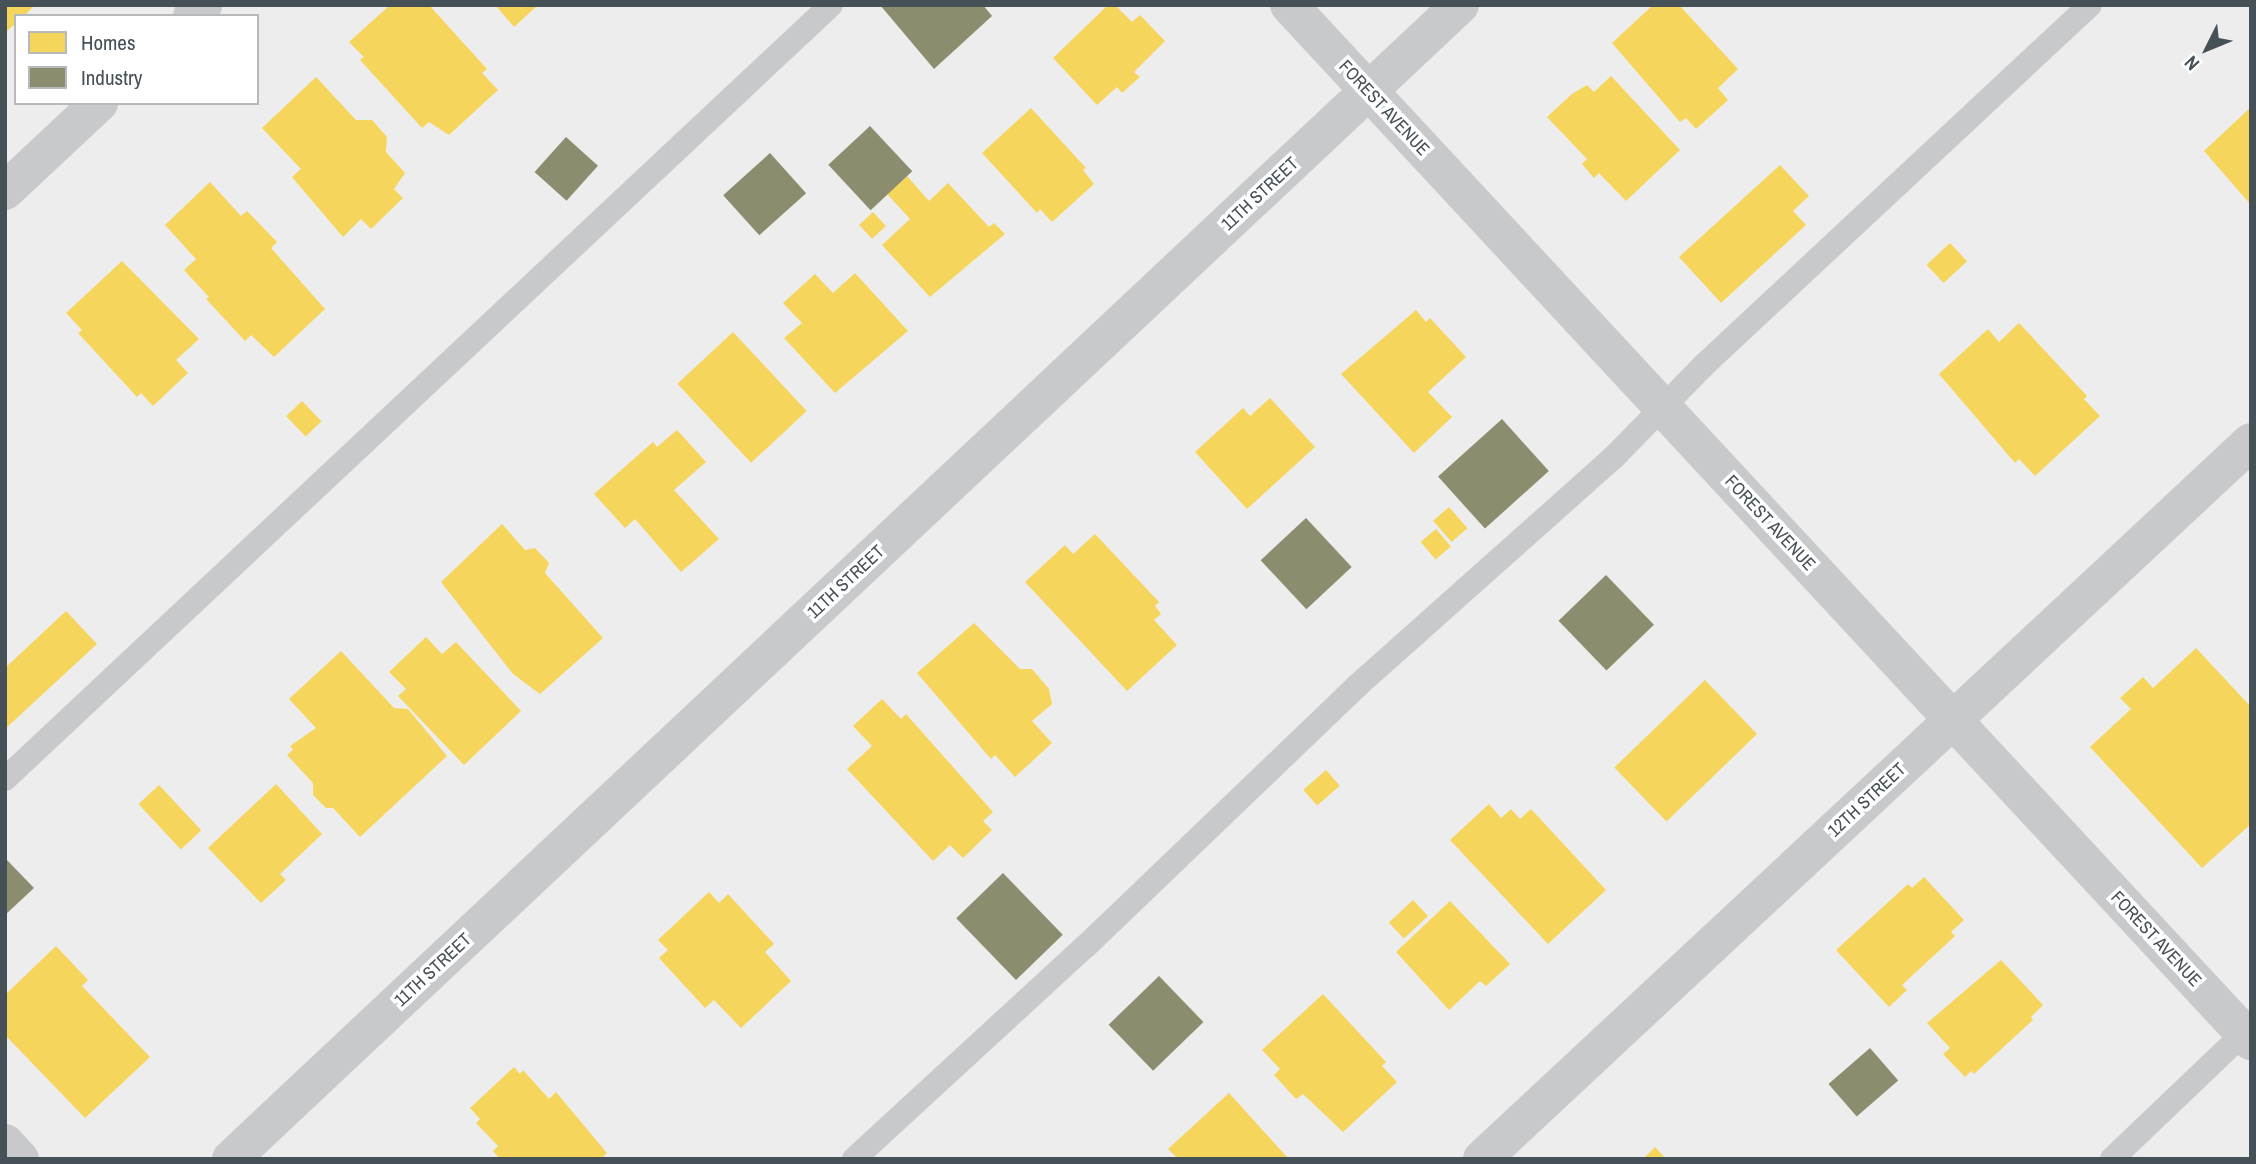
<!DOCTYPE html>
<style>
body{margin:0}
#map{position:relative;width:2256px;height:1164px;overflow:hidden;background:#eeeded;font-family:"Archivo Narrow",sans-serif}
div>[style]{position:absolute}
.homes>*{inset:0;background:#f6d55c;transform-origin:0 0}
.industry>*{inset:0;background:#8c8c6e;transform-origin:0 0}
.service>*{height:24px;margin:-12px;padding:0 12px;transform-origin:12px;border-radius:12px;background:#c7c9cb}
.minor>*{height:38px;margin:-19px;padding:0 19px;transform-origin:19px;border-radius:19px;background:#c7c9cb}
.tertiary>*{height:38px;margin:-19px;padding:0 19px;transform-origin:19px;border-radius:19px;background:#c7c9cb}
span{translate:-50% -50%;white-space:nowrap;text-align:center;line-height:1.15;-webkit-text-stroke:7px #fff;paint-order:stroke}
.street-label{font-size:18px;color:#465057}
.frame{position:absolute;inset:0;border:7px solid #465057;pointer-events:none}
.legend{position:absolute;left:14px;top:14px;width:245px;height:91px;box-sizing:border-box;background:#fff;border:2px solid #b5b9bc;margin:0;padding:9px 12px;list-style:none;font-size:21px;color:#465057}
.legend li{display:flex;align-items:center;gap:14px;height:35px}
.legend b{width:35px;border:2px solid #b5b9bc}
.north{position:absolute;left:2172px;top:14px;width:70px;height:70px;-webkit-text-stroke:5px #fff;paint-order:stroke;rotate:227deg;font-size:19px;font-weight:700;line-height:28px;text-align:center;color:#465057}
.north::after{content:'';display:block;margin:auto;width:24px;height:32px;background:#465057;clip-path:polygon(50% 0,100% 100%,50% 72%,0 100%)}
</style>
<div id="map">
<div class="homes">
<div style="clip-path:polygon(5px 5px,35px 5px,24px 16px,16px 16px,16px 23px,5px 33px)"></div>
<div style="clip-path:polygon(390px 5px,429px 5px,487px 69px,482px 73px,498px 90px,449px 135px,429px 122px,422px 128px,360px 60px,364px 57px,349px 42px)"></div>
<div style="clip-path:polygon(495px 5px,538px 5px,514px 27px)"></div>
<div style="clip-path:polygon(1108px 5px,1115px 5px,1132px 22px,1140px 15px,1165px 41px,1134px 72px,1140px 77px,1122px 93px,1117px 87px,1097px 105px,1053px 58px)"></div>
<div style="clip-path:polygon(1653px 5px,1680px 6px,1738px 69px,1718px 88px,1728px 100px,1696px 129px,1686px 118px,1680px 122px,1612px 43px)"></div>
<div style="clip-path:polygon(1611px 76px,1680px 150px,1626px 201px,1599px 173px,1594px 178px,1582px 164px,1587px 159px,1547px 117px,1572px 94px,1587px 85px,1594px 92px)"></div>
<div style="clip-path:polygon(316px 77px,356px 120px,372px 120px,387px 137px,386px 152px,405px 173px,394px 189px,403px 198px,371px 229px,361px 219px,343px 237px,292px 177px,301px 169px,262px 128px)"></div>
<div style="clip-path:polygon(2251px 107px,2251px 205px,2204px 151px)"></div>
<div style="clip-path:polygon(1031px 108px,1086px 168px,1083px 170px,1094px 184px,1052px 222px,1040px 209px,1037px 213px,982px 153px)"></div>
<div style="clip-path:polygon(1780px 165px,1809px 196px,1793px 211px,1806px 225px,1721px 303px,1679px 257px)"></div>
<div style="clip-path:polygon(907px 176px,929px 201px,948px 183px,989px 227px,994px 223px,1005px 234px,930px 297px,882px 245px,910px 219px,887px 194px)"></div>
<div style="clip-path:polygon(210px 182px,241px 216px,247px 211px,277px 242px,271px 248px,325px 309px,274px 357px,251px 335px,245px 341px,206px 299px,209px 297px,184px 270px,196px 259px,165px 225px)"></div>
<div style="left:873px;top:212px;width:19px;height:19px;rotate:47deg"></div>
<div style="left:1950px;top:243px;width:25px;height:32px;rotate:47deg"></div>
<div style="clip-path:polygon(122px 261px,199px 339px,176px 360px,188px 373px,153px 406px,141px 393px,137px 397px,78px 333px,82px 330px,66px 313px)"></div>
<div style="clip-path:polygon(855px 273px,908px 331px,835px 393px,784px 338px,802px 323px,783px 303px,815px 274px,833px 293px)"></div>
<div style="clip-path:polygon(1416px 310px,1426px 322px,1430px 318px,1466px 357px,1428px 392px,1452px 417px,1414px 453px,1341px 374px)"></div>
<div style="clip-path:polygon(2019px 323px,2087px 396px,2084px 399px,2100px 416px,2035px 476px,2019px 459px,2015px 463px,1939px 374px,1988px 329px,1999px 342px)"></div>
<div style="left:733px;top:332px;width:108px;height:76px;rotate:47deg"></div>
<div style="clip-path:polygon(1270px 398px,1315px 447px,1247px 509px,1195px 452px,1243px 408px,1250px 416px)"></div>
<div style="left:302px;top:401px;width:28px;height:22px;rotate:46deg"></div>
<div style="clip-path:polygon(677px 430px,706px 462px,674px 490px,719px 539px,681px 572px,635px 519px,625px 528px,594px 494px,653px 442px,657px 447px)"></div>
<div style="left:1449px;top:507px;width:28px;height:21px;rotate:49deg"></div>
<div style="clip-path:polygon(502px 524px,525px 550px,535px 548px,549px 563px,545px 573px,603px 638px,540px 694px,513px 674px,441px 582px)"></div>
<div style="left:1436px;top:529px;width:23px;height:20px;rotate:50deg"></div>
<div style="clip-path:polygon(1095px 534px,1159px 602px,1155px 606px,1161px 614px,1154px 620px,1177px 645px,1127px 691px,1025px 582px,1065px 545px,1073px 554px)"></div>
<div style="clip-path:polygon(66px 611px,97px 644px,5px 729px,5px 668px)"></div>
<div style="clip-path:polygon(974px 623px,1020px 669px,1032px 669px,1049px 689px,1052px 704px,1032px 721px,1052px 743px,1015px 777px,995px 755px,991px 759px,917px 673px)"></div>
<div style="clip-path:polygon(426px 637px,442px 654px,456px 642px,521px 711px,464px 765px,398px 696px,406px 689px,389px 672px)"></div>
<div style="clip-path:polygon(2196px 648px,2251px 707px,2251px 824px,2202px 868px,2090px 747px,2131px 709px,2120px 698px,2143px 677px,2153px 688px)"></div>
<div style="clip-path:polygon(341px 651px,394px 708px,408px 709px,447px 756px,360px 837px,333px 808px,326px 808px,313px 795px,313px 783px,287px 755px,293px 750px,290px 746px,316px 728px,289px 699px)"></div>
<div style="left:1705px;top:680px;width:75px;height:126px;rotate:46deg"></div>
<div style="clip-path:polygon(882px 699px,901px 719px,906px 714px,993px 812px,983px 821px,992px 830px,963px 858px,950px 845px,933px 861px,847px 769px,872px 746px,853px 726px)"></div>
<div style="left:1326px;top:770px;width:21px;height:30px;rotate:49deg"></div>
<div style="clip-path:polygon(276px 784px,322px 834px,280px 874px,286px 880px,261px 903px,208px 848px)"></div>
<div style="left:159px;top:785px;width:62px;height:28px;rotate:47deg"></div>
<div style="clip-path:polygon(1489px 804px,1501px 818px,1511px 809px,1520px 819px,1531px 809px,1606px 890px,1548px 944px,1450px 840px)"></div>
<div style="clip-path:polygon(1924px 877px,1964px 920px,1951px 932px,1955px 936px,1902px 985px,1907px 990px,1889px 1007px,1836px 950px,1908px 884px,1912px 888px)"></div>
<div style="clip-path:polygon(709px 892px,719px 903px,728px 894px,774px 944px,765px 952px,791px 981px,741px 1028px,714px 1000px,705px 1008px,659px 958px,668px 950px,658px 940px)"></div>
<div style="left:1413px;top:900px;width:22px;height:33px;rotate:47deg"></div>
<div style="clip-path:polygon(1450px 901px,1510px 964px,1486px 986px,1480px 981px,1449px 1010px,1396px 952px)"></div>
<div style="clip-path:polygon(56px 946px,88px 980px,82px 986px,150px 1057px,85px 1118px,5px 1035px,5px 995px)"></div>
<div style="clip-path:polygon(2001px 960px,2043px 1005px,2031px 1017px,2033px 1020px,1974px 1074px,1971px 1071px,1965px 1077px,1943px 1054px,1950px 1048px,1927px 1023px)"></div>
<div style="clip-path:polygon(1323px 994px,1386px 1062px,1382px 1066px,1397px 1082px,1343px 1132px,1303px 1094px,1296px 1099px,1274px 1075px,1280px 1069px,1262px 1050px)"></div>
<div style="clip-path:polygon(514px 1067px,520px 1074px,523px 1070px,549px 1099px,556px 1092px,607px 1153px,601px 1159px,500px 1159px,493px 1151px,498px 1146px,476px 1123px,480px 1119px,470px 1108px)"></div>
<div style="clip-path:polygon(1229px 1093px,1287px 1157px,1285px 1159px,1178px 1159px,1168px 1149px)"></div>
<div style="clip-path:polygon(1655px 1147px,1666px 1159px,1643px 1159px)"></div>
</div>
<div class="industry">
<div style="clip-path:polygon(880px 5px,983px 5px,992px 16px,934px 69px)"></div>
<div style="left:870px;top:126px;width:62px;height:57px;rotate:47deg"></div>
<div style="left:566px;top:137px;width:43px;height:47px;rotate:42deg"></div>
<div style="left:770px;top:153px;width:54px;height:63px;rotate:48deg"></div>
<div style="left:1502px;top:419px;width:70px;height:86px;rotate:48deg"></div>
<div style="left:1306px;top:518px;width:67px;height:62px;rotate:47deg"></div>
<div style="left:1606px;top:575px;width:69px;height:66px;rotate:46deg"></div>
<div style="clip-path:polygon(5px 858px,34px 888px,5px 915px)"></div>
<div style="left:1003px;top:873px;width:86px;height:65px;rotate:46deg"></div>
<div style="left:1159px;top:976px;width:64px;height:70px;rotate:46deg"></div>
<div style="left:1870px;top:1048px;width:43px;height:55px;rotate:49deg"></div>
</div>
<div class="service">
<div style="left:5px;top:779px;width:1132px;rotate:-43.14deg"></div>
<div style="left:854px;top:1159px;width:315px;rotate:-42.6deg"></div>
<div style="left:1086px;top:946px;width:376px;rotate:-43.8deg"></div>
<div style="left:1357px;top:686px;width:343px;rotate:-41.7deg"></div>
<div style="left:1613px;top:458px;width:129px;rotate:-45.6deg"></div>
<div style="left:1703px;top:366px;width:529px;rotate:-43.01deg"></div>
<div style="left:2112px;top:1159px;width:192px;rotate:-43.7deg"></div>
</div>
<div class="minor">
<div style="left:192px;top:16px;width:16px;rotate:-45deg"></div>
<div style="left:5px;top:191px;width:129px;rotate:-43.1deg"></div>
<div style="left:5px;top:1143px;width:22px;rotate:47deg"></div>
<div style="left:231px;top:1159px;width:1686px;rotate:-43.2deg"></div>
<div style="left:1482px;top:1159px;width:1051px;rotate:-43deg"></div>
</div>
<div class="tertiary">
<div style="left:1289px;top:5px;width:1414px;rotate:47.12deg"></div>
</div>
<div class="street-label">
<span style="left:1384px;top:108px;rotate:47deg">FOREST AVENUE</span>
<span style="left:1260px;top:194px;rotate:-43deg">11TH STREET</span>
<span style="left:1770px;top:523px;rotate:47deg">FOREST AVENUE</span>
<span style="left:846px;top:582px;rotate:-43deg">11TH STREET</span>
<span style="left:1867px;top:800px;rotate:-43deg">12TH STREET</span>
<span style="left:2156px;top:939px;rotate:47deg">FOREST AVENUE</span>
<span style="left:433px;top:970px;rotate:-43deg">11TH STREET</span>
</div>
<div class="frame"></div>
<ul class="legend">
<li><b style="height:19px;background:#f6d55c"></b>Homes</li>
<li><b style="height:19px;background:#8c8c6e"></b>Industry</li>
</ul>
<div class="north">N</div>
</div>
